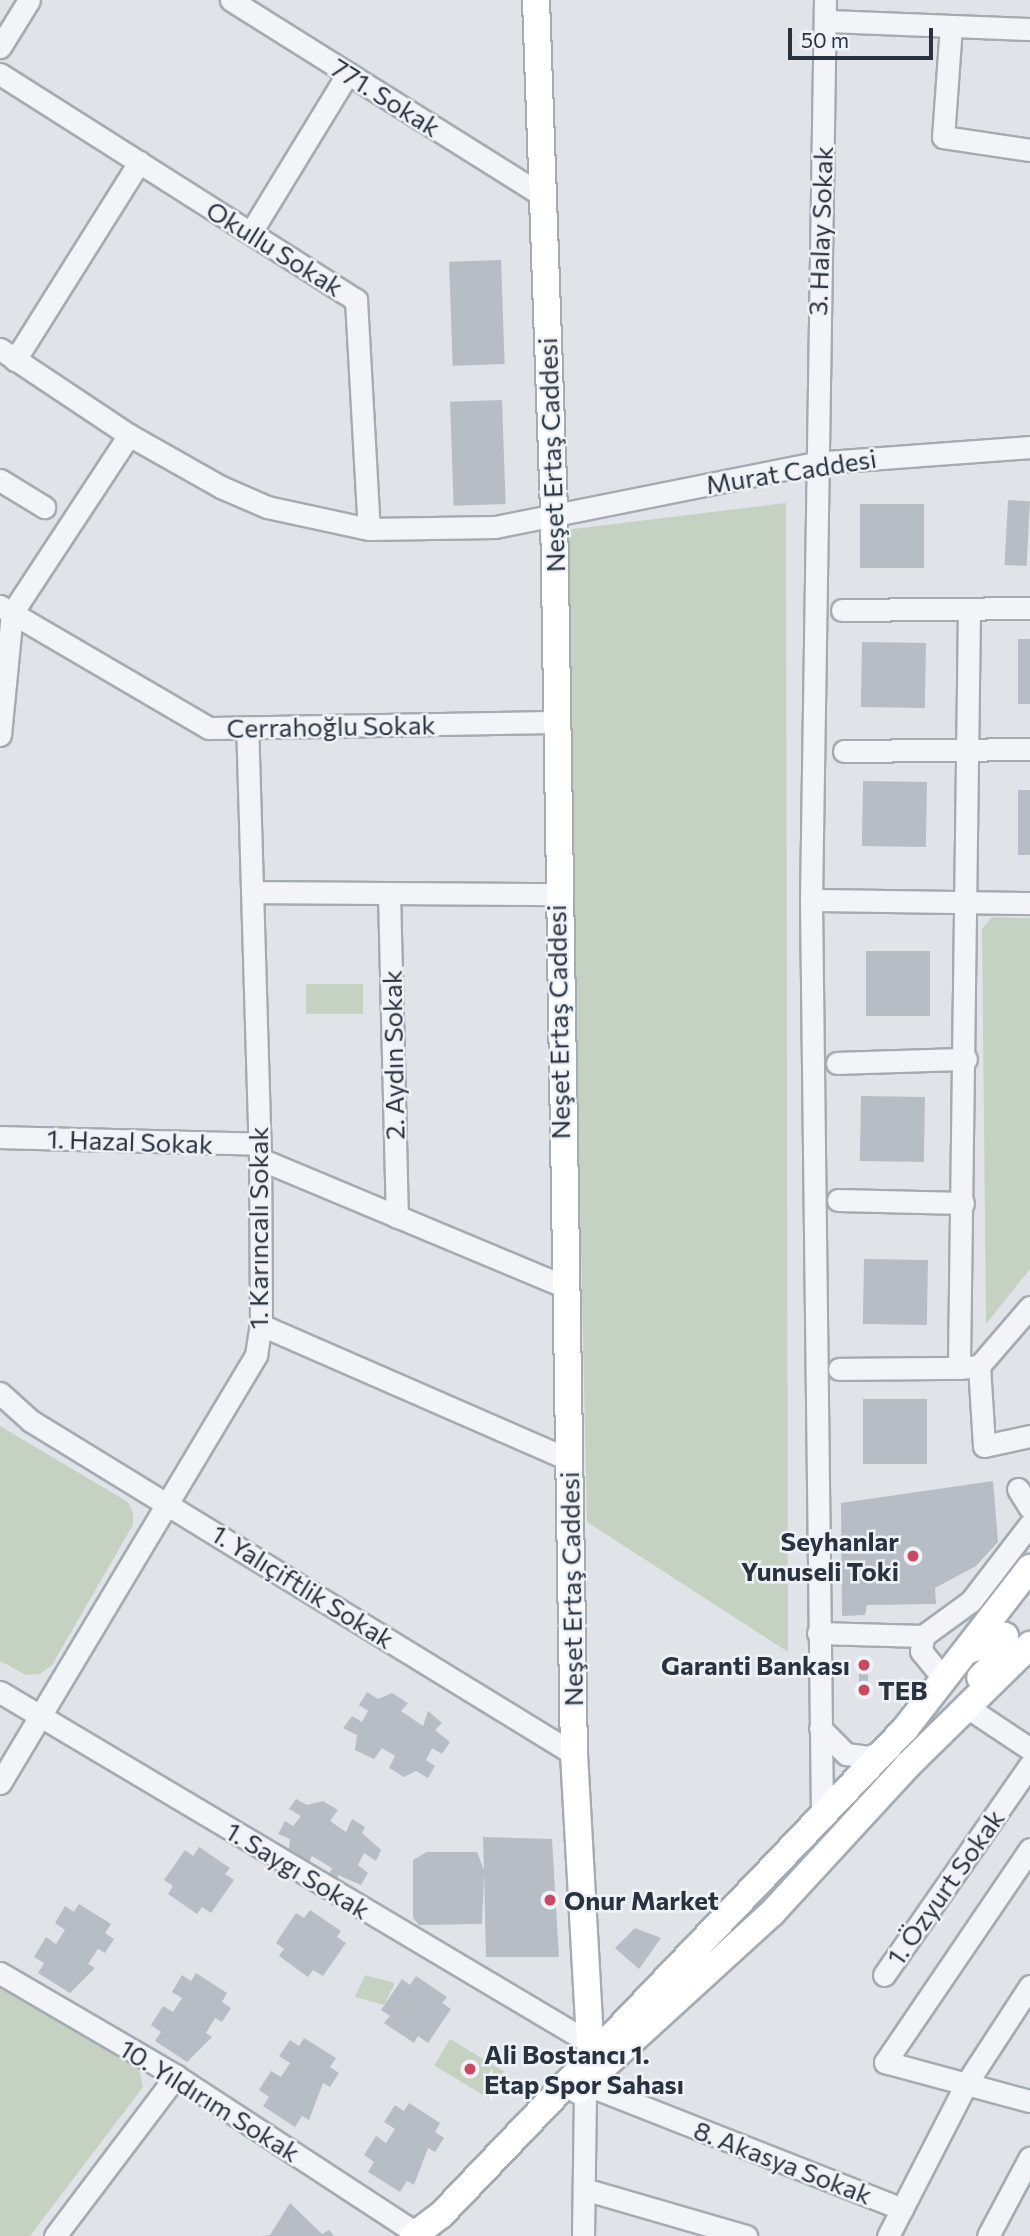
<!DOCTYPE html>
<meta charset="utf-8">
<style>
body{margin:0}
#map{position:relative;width:1030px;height:2236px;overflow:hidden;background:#e0e4e8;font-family:Commissioner,sans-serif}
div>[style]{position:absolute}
.green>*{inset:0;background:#c6d2c1;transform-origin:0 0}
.building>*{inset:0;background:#b7bdc5;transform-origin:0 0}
.roads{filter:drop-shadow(2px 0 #a5abb2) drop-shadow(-2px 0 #a5abb2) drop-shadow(0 2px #a5abb2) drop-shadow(0 -2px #a5abb2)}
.minor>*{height:21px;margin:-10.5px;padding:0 10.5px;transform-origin:10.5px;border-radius:10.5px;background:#f2f4f7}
.major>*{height:26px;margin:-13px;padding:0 13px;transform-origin:13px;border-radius:13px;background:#fff}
.dots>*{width:19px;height:19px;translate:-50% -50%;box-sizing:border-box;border:4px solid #eff2f6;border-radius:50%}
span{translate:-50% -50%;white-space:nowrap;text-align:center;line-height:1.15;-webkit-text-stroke:5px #eff2f6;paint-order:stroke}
.street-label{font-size:26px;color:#29323f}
.poi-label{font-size:26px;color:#29323f;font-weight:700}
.right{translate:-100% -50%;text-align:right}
.left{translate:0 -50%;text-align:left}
.scale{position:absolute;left:788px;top:28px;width:145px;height:32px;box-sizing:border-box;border:4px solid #29323f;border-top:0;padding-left:9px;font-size:21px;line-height:24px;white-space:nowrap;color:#29323f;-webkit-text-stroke:5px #eff2f6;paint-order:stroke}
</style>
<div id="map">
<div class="green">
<div style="clip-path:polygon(786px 503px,788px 1652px,587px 1522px,565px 530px)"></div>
<div style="clip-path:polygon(992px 917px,1030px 918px,1030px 1269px,986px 1324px,982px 929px)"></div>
<div style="left:363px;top:984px;width:30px;height:57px;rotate:90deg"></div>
<div style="clip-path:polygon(0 1426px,128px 1502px,133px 1513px,133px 1525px,52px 1665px,40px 1674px,26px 1675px,0 1661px)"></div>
<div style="clip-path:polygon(365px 1975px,395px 1983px,384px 2005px,355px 1997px)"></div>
<div style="clip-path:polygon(0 1988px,139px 2069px,143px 2087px,30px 2236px,0 2236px)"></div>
<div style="left:450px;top:2039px;width:63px;height:31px;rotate:31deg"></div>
</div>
<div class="building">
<div style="left:501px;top:260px;width:104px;height:52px;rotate:88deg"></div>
<div style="left:502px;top:400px;width:104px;height:52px;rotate:88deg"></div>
<div style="left:1008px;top:500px;width:22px;height:65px;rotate:3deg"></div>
<div style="left:860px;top:504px;width:64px;height:64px"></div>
<div style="left:1018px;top:639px;width:12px;height:65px"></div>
<div style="left:862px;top:642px;width:64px;height:65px;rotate:1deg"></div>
<div style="left:863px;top:781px;width:64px;height:65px;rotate:1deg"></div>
<div style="left:1018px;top:790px;width:12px;height:65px"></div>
<div style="left:866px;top:951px;width:64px;height:65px"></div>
<div style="left:861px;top:1096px;width:64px;height:65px;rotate:1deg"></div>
<div style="left:864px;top:1259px;width:64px;height:65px;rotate:1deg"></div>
<div style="left:863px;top:1399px;width:64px;height:65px"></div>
<div style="clip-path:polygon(993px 1481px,998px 1542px,976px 1566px,935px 1588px,936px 1604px,867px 1605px,865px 1615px,842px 1616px,841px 1503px)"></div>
<div style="left:859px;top:1662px;width:9px;height:31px"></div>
<div style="clip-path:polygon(367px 1692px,378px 1699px,392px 1693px,408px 1703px,401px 1711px,423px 1726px,428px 1711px,442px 1723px,435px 1730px,450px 1742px,442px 1754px,432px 1748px,426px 1760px,435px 1766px,428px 1778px,416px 1771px,404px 1777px,389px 1768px,395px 1756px,382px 1748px,374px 1759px,355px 1750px,357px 1735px,343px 1728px,352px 1716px,362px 1722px,368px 1711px,359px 1705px)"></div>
<div style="clip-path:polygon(296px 1799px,307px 1805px,323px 1801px,338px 1810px,330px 1821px,346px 1832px,352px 1819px,365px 1827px,362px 1833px,381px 1850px,376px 1861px,364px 1853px,358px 1865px,368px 1873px,361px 1885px,338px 1875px,337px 1883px,328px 1877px,332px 1868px,312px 1856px,307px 1866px,288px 1856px,290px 1839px,278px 1834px,285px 1821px,293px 1826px,301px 1816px,289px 1809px)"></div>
<div style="clip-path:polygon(483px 1837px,552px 1839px,559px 1957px,486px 1957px,484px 1874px,482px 1924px,419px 1925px,413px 1918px,413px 1860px,427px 1852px,477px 1852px,484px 1870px)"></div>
<div style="clip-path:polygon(199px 1847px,230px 1868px,225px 1874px,234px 1880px,211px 1913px,202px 1907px,197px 1914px,168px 1894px,173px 1886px,164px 1880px,185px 1850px,193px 1856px)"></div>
<div style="clip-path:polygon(79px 1904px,111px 1924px,105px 1933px,114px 1939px,105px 1953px,98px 1949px,88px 1964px,95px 1968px,70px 1993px,38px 1973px,44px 1963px,34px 1957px,46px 1937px,56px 1944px,65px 1930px,55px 1923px,65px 1906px,74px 1912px)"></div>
<div style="clip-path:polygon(310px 1910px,341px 1931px,337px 1937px,346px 1943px,323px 1976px,313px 1970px,308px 1977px,279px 1956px,284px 1949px,276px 1943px,296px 1913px,304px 1918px)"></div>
<div style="clip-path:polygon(635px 1928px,661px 1938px,639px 1969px,615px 1948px)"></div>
<div style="clip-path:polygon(196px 1973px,227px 1993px,222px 2002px,231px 2008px,222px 2022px,215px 2018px,206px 2033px,212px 2037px,187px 2062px,155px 2041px,161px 2032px,151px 2025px,163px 2006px,173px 2012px,182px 1998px,172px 1992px,182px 1975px,191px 1981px)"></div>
<div style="clip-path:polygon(416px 1976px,447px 1997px,442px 2003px,451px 2009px,428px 2043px,418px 2036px,414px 2043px,384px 2023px,390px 2016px,381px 2010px,402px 1979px,410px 1985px)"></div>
<div style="clip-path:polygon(304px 2038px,336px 2058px,330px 2067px,339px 2073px,330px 2087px,323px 2083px,309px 2120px,302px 2116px,295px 2127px,263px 2106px,269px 2097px,259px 2090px,271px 2071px,281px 2077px,290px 2063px,279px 2056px,290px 2040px,299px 2046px)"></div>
<div style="clip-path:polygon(409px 2103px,440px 2123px,435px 2132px,444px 2138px,435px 2152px,428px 2148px,414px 2185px,407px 2181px,400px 2192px,368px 2172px,374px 2162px,364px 2155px,376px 2136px,386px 2143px,395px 2129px,384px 2122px,395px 2105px,404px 2111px)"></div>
<div style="clip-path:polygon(290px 2203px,322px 2234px,329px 2230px,334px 2236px,261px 2236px,270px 2235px)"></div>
</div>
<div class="roads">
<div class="minor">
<div style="left:231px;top:0;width:367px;rotate:32.1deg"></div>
<div style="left:827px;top:21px;width:203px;rotate:2.3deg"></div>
<div style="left:951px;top:26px;width:111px;rotate:94.1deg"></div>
<div style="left:943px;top:137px;width:88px;rotate:8.5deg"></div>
<div style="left:0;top:47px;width:55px;rotate:-58.3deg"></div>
<div style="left:0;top:74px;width:422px;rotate:32.4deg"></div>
<div style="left:356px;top:300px;width:229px;rotate:86.8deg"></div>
<div style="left:251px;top:232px;width:186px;rotate:-58.6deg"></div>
<div style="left:0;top:349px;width:155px;rotate:33.7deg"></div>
<div style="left:129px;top:435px;width:106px;rotate:29.5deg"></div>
<div style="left:221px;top:487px;width:50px;rotate:23.5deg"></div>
<div style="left:267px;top:507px;width:104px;rotate:12.2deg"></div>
<div style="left:369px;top:529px;width:126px;rotate:-0.9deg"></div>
<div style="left:495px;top:527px;width:325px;rotate:-11.3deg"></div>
<div style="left:814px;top:463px;width:217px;rotate:-4.2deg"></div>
<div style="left:15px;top:360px;width:234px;rotate:-57.9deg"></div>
<div style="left:0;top:480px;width:52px;rotate:31.5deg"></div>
<div style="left:0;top:606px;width:242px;rotate:30.3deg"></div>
<div style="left:209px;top:728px;width:347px;rotate:-1deg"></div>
<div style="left:842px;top:610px;width:188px;rotate:-0.6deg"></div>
<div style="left:969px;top:610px;width:758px;rotate:90.76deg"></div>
<div style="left:959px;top:1368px;width:20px;rotate:-6deg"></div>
<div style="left:979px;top:1366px;width:78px;rotate:-49.2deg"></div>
<div style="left:0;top:735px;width:123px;rotate:-84.4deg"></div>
<div style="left:12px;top:613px;width:213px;rotate:-56.7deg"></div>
<div style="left:844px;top:751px;width:186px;rotate:-0.6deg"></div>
<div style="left:252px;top:892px;width:304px;rotate:0.4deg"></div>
<div style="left:389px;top:893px;width:324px;rotate:88.6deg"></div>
<div style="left:811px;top:900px;width:219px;rotate:0.8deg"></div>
<div style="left:837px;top:1063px;width:129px;rotate:-1.8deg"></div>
<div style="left:0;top:1137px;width:259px;rotate:1.5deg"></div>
<div style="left:260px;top:1159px;width:329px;rotate:22.7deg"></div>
<div style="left:838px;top:1200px;width:125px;rotate:1.4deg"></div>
<div style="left:261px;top:1325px;width:335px;rotate:23.6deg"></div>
<div style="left:979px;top:1366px;width:80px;rotate:86.4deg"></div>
<div style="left:984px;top:1446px;width:47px;rotate:-12.3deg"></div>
<div style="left:839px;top:1369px;width:120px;rotate:-0.5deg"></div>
<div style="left:0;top:1393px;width:42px;rotate:42.1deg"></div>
<div style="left:31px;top:1421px;width:637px;rotate:31.52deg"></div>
<div style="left:1018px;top:1489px;width:22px;rotate:58deg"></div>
<div style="left:818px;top:1633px;width:105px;rotate:1.6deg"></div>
<div style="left:943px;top:1678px;width:35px;rotate:-129deg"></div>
<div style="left:921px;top:1651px;width:15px;rotate:-82deg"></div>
<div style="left:923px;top:1636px;width:59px;rotate:-36.1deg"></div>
<div style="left:971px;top:1601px;width:97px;rotate:-52.5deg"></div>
<div style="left:0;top:1692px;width:695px;rotate:30.74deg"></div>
<div style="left:976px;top:1713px;width:65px;rotate:33.7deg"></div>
<div style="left:820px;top:1728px;width:37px;rotate:45deg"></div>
<div style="left:846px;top:1754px;width:23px;rotate:7deg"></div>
<div style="left:869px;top:1757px;width:18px;rotate:-27deg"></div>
<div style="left:0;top:1783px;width:499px;rotate:-59.1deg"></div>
<div style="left:256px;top:1355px;width:30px;rotate:-81deg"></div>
<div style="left:261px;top:1325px;width:166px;rotate:-90.3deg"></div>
<div style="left:260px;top:1159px;width:432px;rotate:-91.7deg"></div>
<div style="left:822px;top:1814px;width:914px;rotate:-90.69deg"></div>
<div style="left:811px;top:900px;width:900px;rotate:-89.11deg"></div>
<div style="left:1030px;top:1849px;width:258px;rotate:124.2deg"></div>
<div style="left:885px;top:2062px;width:150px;rotate:15.1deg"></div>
<div style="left:0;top:1973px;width:204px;rotate:30.3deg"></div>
<div style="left:176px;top:2076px;width:287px;rotate:33.2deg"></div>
<div style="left:884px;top:1975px;width:256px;rotate:-55.2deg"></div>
<div style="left:584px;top:2189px;width:169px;rotate:16.2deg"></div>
<div style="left:55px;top:2236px;width:201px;rotate:-52.9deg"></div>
<div style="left:583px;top:2236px;width:152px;rotate:-89.2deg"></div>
<div style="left:585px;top:2084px;width:341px;rotate:21.5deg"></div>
<div style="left:888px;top:2236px;width:171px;rotate:-62.8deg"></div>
<div style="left:966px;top:2084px;width:117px;rotate:-56.9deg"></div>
<div style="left:988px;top:2236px;width:89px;rotate:-62deg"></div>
</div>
<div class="major">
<div style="left:536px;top:0;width:511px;rotate:87.98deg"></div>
<div style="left:554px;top:511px;width:1243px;rotate:89.08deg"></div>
<div style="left:574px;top:1754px;width:289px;rotate:86.8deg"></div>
<div style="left:972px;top:1649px;width:35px;rotate:-22deg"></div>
<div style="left:1005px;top:1636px;width:25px;rotate:106deg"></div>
<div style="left:998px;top:1660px;width:25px;rotate:135deg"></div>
<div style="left:578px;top:2090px;width:263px;rotate:-42.4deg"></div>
<div style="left:772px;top:1913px;width:200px;rotate:-47.4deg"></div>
<div style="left:907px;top:1766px;width:173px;rotate:-44.5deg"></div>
<div style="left:413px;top:2236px;width:35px;rotate:-37deg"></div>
<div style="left:441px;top:2215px;width:672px;rotate:-46.33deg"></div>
<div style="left:905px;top:1729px;width:204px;rotate:-52.2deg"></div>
</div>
</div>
<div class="dots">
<div style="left:913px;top:1556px;background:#ca4862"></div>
<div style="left:864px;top:1665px;background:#ca4862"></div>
<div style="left:864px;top:1690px;background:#ca4862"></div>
<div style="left:550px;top:1900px;background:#ca4862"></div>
<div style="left:470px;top:2069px;background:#ca4862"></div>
</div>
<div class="street-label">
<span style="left:386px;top:97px;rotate:32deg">771. Sokak</span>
<span style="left:820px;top:231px;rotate:-88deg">3. Halay Sokak</span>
<span style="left:275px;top:248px;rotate:32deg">Okullu Sokak</span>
<span style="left:551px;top:455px;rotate:-92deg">Neşet Ertaş Caddesi</span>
<span style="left:791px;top:471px;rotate:-9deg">Murat Caddesi</span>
<span style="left:331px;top:726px;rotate:-1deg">Cerrahoğlu Sokak</span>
<span style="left:558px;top:1022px;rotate:-91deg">Neşet Ertaş Caddesi</span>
<span style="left:393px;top:1055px;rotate:-91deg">2. Aydın Sokak</span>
<span style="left:130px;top:1141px;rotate:2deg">1. Hazal Sokak</span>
<span style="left:258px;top:1228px;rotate:-90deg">1. Karıncalı Sokak</span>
<span style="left:303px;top:1586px;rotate:32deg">1. Yalıçiftlik Sokak</span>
<span style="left:571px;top:1589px;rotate:-91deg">Neşet Ertaş Caddesi</span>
<span style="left:298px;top:1870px;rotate:31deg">1. Saygı Sokak</span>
<span style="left:945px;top:1887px;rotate:-55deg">1. Özyurt Sokak</span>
<span style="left:210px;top:2100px;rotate:32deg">10. Yıldırım Sokak</span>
<span style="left:783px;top:2162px;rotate:21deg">8. Akasya Sokak</span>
</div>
<div class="poi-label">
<span class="right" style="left:899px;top:1556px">Seyhanlar<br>Yunuseli Toki</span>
<span class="right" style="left:850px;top:1665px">Garanti Bankası</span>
<span class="left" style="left:878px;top:1690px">TEB</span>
<span class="left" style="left:564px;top:1900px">Onur Market</span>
<span class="left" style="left:484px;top:2069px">Ali Bostancı 1.<br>Etap Spor Sahası</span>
</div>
<div class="scale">50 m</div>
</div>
